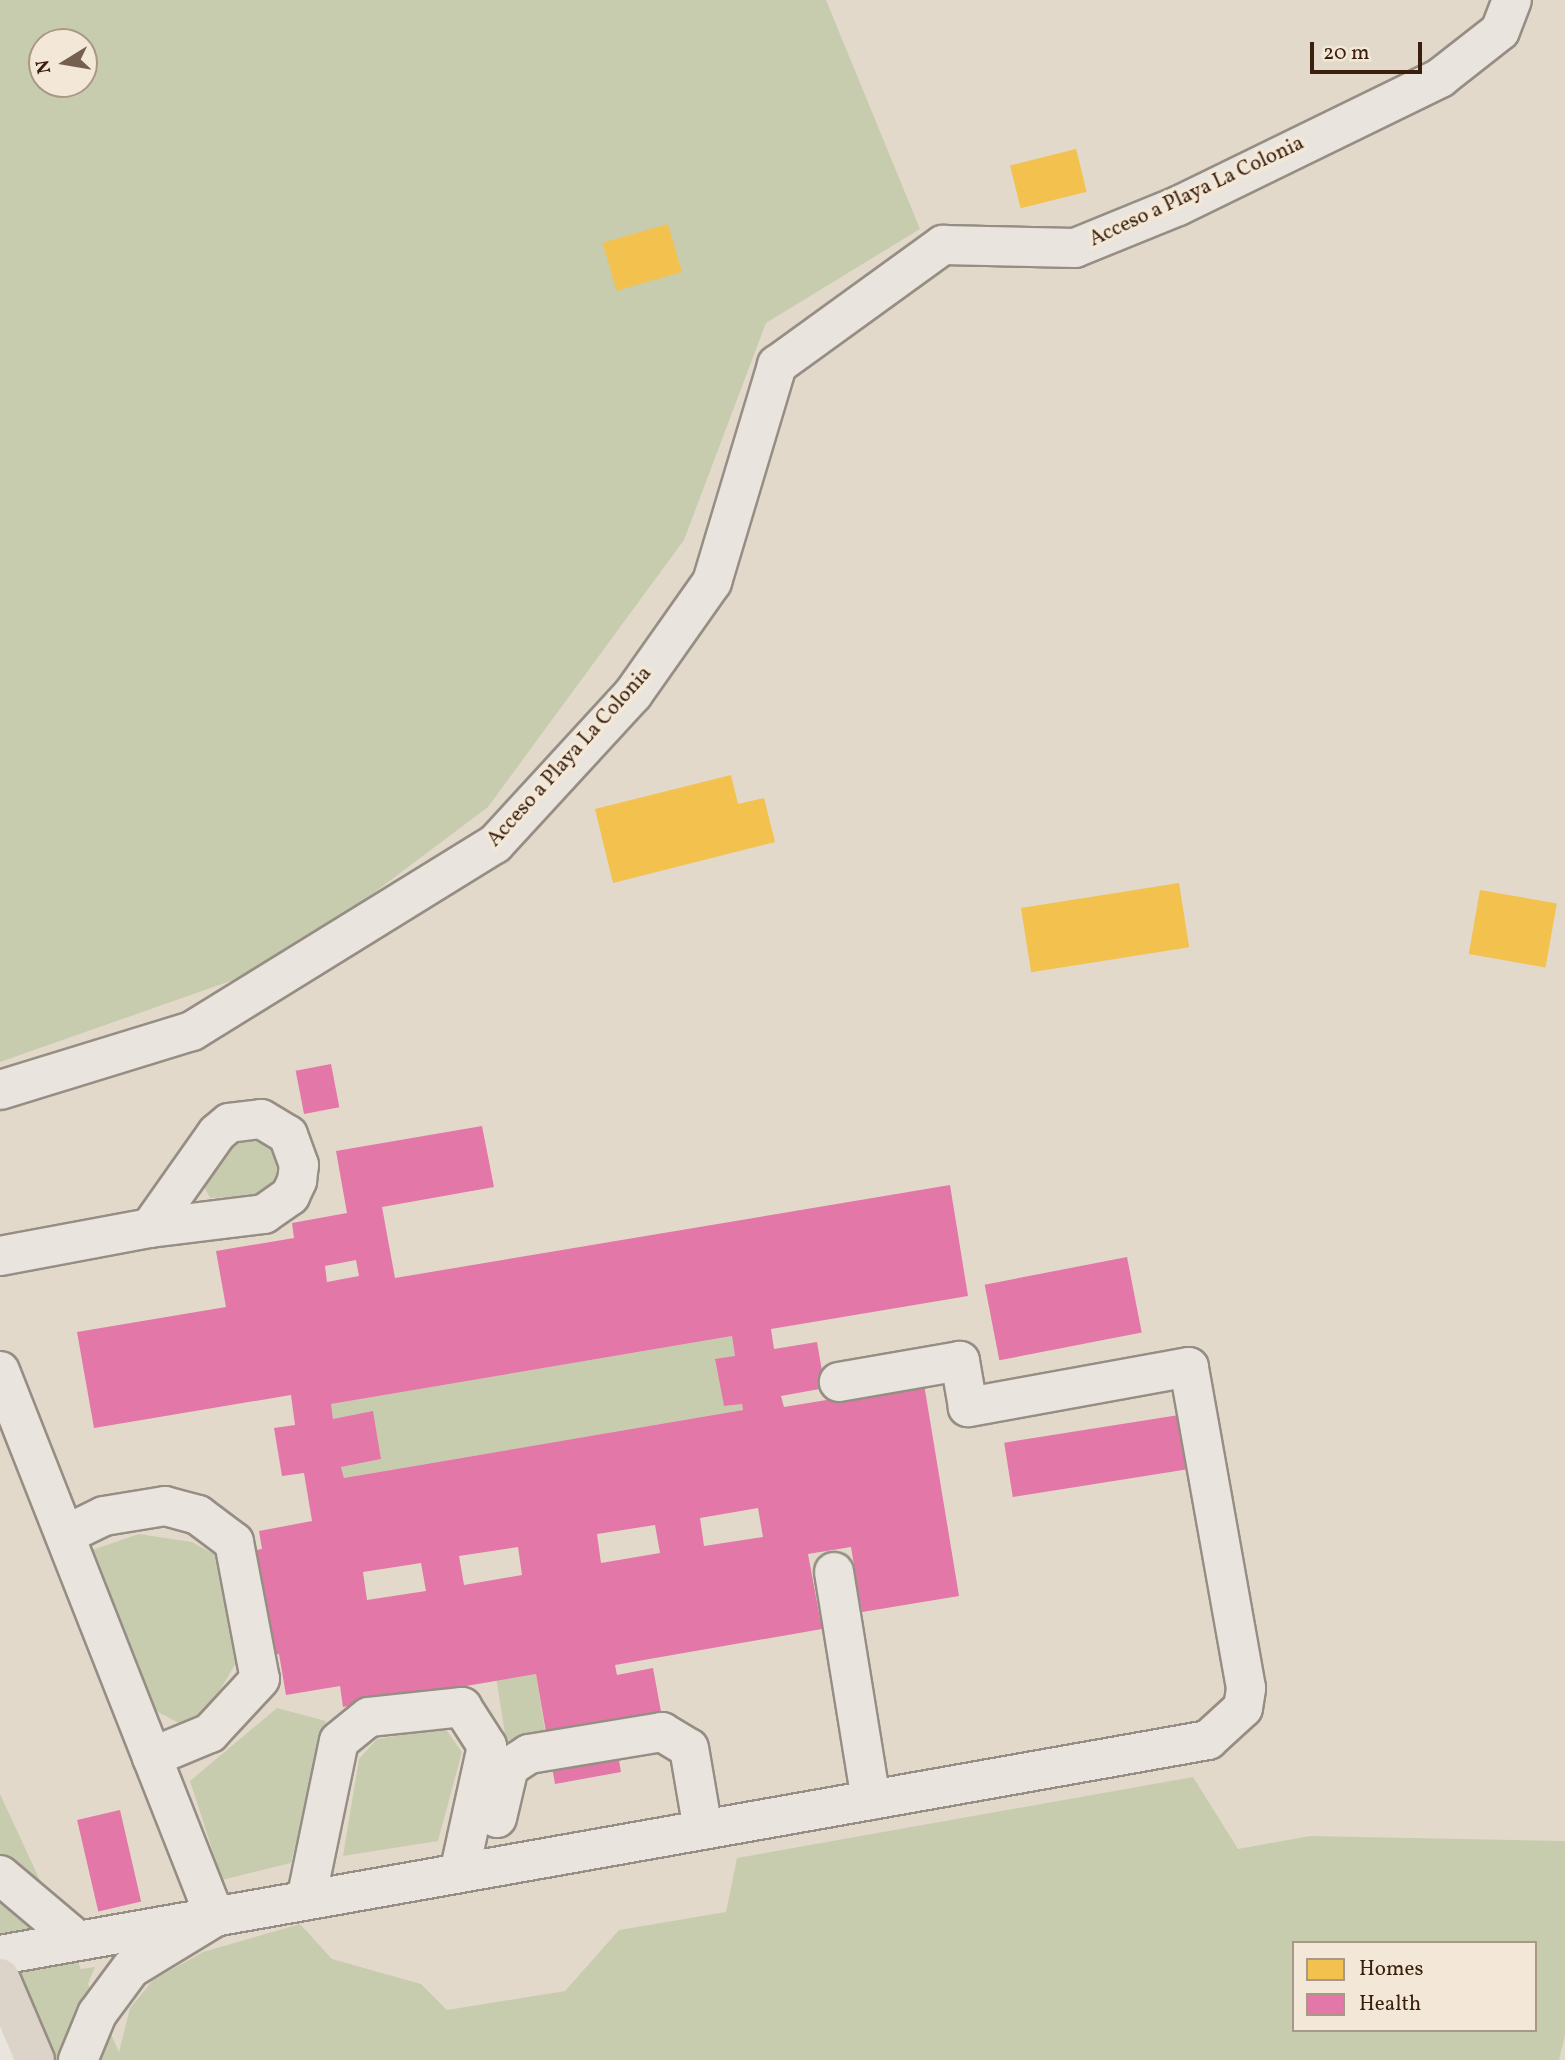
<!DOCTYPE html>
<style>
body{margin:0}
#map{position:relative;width:1565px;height:2060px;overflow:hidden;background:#e2d9cb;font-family:Vollkorn,serif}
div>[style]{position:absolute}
.green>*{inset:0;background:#c8ccaf;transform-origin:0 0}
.homes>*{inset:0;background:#f2c14e;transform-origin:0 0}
.health>*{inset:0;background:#e377a8;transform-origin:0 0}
.roads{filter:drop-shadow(2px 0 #968e84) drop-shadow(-2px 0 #968e84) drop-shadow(0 2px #968e84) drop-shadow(0 -2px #968e84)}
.minor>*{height:38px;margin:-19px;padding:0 19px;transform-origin:19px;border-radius:19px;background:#e9e4dd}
.highway>*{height:38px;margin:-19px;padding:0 19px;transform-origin:19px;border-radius:19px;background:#dcd4c8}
span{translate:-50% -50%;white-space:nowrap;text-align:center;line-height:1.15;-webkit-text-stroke:7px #f3e8d7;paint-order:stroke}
.street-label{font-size:21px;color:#3b1f0d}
.legend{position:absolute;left:1292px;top:1941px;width:245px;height:91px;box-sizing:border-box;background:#f3e8d7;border:2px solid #a99886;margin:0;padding:9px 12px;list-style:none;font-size:21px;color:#3b1f0d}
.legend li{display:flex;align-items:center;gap:14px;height:35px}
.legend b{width:35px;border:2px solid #a99886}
.north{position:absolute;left:28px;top:28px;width:70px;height:70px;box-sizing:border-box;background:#f3e8d7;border:2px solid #a99886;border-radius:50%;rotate:259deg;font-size:19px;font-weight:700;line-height:28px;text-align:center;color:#3b1f0d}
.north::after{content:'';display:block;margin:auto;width:24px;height:32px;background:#756050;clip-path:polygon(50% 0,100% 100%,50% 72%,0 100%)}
.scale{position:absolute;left:1310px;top:42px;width:112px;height:32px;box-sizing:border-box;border:4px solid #3b1f0d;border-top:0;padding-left:9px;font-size:21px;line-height:24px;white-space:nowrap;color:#3b1f0d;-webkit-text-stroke:5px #f3e8d7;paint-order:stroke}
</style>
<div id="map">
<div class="green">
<div style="clip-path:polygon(evenodd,0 0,826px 0,920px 229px,766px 323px,684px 540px,488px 807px,279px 964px,0 1062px,0 0,42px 42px,84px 42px,84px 84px,42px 84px,42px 42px)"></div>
<div style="clip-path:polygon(258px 1136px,275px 1148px,281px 1168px,274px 1186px,257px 1196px,210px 1198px,201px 1181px,229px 1143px)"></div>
<div style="clip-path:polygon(732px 1336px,735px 1356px,715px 1360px,724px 1406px,742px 1404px,743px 1410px,344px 1478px,341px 1467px,381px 1459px,373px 1412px,333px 1419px,331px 1404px)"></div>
<div style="clip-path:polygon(139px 1534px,192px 1542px,219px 1557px,237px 1661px,208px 1711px,179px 1723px,156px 1711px,92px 1550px)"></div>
<div style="left:536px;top:1674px;width:61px;height:40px;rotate:81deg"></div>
<div style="clip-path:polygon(277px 1708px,326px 1721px,291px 1863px,222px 1880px,190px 1781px)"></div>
<div style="clip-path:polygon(445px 1728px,462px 1752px,438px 1841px,343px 1856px,359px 1759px,377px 1739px)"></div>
<div style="clip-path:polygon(evenodd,1193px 1777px,1238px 1849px,1310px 1836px,1565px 1841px,1565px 2035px,1559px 2060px,0 2060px,0 1794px,81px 1969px,95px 1967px,88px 1984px,119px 2052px,130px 2008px,153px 1980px,203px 1952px,300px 1924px,332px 1959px,421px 1984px,447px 2010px,565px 1991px,619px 1930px,726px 1912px,737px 1858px,1193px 1777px,1294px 1943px,1535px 1943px,1535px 2030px,1294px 2030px,1294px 1943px)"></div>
</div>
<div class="homes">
<div style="left:1076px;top:149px;width:44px;height:68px;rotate:76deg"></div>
<div style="left:668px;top:224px;width:50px;height:68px;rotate:74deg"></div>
<div style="clip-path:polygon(731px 775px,738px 804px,764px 798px,775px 842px,613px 883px,595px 809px)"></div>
<div style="left:1179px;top:883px;width:65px;height:160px;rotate:81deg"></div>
<div style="left:1480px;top:890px;width:78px;height:65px;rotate:10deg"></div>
</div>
<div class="health">
<div style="left:331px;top:1064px;width:44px;height:36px;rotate:79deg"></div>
<div style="clip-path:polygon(evenodd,482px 1126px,494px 1187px,382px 1207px,395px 1278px,950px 1185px,968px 1296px,771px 1329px,774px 1349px,817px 1342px,825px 1388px,781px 1396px,784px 1407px,924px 1384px,959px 1596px,862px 1612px,851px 1547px,808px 1554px,822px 1629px,615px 1665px,617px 1675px,653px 1668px,662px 1717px,613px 1726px,621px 1772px,555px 1784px,536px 1674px,343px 1707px,340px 1686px,286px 1695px,279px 1654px,237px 1661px,219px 1557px,262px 1549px,259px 1531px,312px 1521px,304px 1473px,282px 1476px,274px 1428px,295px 1425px,291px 1395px,94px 1428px,77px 1332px,226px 1307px,216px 1251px,294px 1238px,292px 1223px,347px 1213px,336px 1151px,482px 1126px,356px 1260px,359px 1276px,327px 1282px,325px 1266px,356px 1260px,482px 1126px,732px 1336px,735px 1356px,715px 1359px,724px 1406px,742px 1404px,743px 1410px,344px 1478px,341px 1467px,381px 1459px,373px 1411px,333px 1419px,331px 1404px,732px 1336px,482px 1126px,758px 1508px,763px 1537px,704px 1546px,700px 1518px,758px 1508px,482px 1126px,655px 1525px,660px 1553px,601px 1563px,597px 1534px,655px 1525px,482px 1126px,518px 1547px,522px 1575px,464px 1585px,459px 1556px,518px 1547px,482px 1126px,421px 1563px,426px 1591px,367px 1600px,363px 1572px,421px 1563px)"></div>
<div style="left:1127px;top:1257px;width:77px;height:145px;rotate:79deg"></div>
<div style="left:1179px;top:1415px;width:55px;height:177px;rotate:81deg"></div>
<div style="left:120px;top:1810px;width:94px;height:44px;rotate:77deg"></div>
</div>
<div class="roads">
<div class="minor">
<div style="left:0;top:1090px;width:201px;rotate:-17.1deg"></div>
<div style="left:192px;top:1031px;width:356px;rotate:-31.7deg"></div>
<div style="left:495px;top:844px;width:204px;rotate:-47.4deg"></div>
<div style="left:633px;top:694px;width:137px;rotate:-54.8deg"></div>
<div style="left:712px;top:582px;width:227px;rotate:-73.3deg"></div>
<div style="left:777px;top:365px;width:205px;rotate:-35.9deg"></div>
<div style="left:943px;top:245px;width:132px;rotate:1.3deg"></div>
<div style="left:1075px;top:248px;width:111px;rotate:-22.2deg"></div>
<div style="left:1178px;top:206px;width:292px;rotate:-26deg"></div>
<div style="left:1440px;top:78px;width:76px;rotate:-38.1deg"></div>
<div style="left:1500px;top:31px;width:33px;rotate:-69deg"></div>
<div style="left:0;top:1256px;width:153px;rotate:-10.6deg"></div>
<div style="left:150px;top:1228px;width:115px;rotate:-7deg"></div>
<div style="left:264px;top:1214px;width:32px;rotate:-35deg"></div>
<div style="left:290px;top:1196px;width:17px;rotate:-65deg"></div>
<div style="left:297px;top:1181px;width:16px;rotate:-83deg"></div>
<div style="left:299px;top:1165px;width:32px;rotate:-110deg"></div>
<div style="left:288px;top:1135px;width:31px;rotate:-149deg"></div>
<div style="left:261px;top:1119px;width:32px;rotate:173deg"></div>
<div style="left:229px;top:1123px;width:16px;rotate:140deg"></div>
<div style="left:217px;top:1133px;width:116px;rotate:125.2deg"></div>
<div style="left:0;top:1371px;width:587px;rotate:68.51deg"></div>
<div style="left:215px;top:1917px;width:98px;rotate:148.7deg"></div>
<div style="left:131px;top:1968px;width:57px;rotate:126.5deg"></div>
<div style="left:97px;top:2014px;width:50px;rotate:112.4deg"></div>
<div style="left:65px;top:1535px;width:43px;rotate:-26deg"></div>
<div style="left:104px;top:1516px;width:62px;rotate:-9.3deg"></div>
<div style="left:165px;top:1506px;width:34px;rotate:15deg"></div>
<div style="left:198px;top:1515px;width:45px;rotate:36.9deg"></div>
<div style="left:234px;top:1542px;width:139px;rotate:79.3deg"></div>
<div style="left:260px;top:1679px;width:74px;rotate:132.8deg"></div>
<div style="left:210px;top:1733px;width:63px;rotate:157.5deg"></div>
<div style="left:834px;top:1572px;width:231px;rotate:80.8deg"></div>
<div style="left:497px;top:1818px;width:52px;rotate:-76.8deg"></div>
<div style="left:509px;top:1767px;width:24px;rotate:-33deg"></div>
<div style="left:529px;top:1754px;width:135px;rotate:-9.4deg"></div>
<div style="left:662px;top:1732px;width:31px;rotate:31deg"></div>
<div style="left:689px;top:1748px;width:83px;rotate:80.3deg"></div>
<div style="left:0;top:1875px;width:102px;rotate:40.2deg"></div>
<div style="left:306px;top:1900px;width:162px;rotate:-78.3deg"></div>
<div style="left:339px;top:1741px;width:38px;rotate:-39deg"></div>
<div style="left:369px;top:1717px;width:94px;rotate:-6.1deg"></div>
<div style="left:462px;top:1707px;width:46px;rotate:57.3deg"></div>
<div style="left:487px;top:1746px;width:130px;rotate:102.4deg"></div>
<div style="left:0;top:1955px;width:1227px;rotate:-10.09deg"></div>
<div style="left:1208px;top:1740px;width:47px;rotate:-42.4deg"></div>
<div style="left:1243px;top:1708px;width:20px;rotate:-81deg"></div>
<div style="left:1246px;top:1688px;width:326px;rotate:-100.1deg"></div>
<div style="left:1189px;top:1367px;width:225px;rotate:169.7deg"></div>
<div style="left:968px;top:1407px;width:47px;rotate:-99.9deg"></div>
<div style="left:960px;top:1361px;width:123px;rotate:170.2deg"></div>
<div style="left:0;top:2042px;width:20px;rotate:66deg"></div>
</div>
<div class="highway">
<div style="left:0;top:1978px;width:89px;rotate:66.9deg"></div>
</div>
</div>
<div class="street-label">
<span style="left:1197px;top:192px;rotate:-25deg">Acceso a Playa La Colonia</span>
<span style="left:570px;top:757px;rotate:-48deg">Acceso a Playa La Colonia</span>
</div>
<ul class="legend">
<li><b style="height:19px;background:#f2c14e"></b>Homes</li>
<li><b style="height:19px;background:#e377a8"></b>Health</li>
</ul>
<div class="north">N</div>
<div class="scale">20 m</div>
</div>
